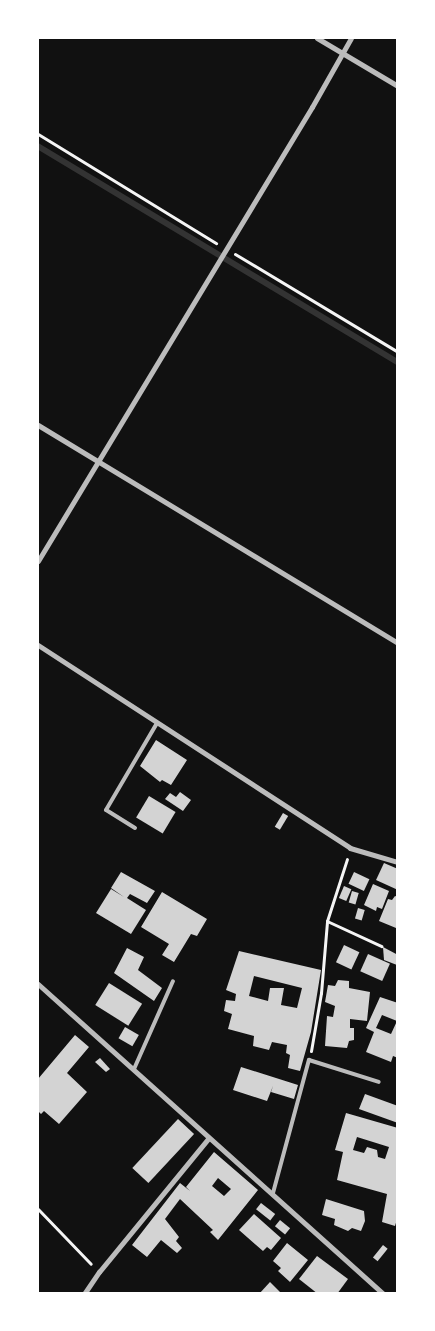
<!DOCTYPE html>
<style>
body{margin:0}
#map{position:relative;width:435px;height:1331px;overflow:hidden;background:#111;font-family:Karla,sans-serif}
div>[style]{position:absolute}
.stream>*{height:5.5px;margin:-2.75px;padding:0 2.75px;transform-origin:2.75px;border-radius:2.75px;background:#333}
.building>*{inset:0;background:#d3d3d3;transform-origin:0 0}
.path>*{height:3px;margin:-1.5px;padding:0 1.5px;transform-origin:1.5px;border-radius:1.5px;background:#f5f5f5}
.service>*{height:4px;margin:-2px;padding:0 2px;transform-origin:2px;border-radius:2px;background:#bcbcbc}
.minor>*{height:5px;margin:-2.5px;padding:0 2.5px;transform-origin:2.5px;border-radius:2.5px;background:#bcbcbc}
span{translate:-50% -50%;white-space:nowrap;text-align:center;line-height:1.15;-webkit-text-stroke:4px #fff;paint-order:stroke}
.frame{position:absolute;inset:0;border:39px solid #fff;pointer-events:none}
</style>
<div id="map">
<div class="stream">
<div style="left:38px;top:146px;width:420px;rotate:31deg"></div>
</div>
<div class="building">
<div style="clip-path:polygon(156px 740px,187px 760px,171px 785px,162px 780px,160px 782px,140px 766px)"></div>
<div style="clip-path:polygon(180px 792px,191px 800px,183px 811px,165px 799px,170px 793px,176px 797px)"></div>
<div style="left:149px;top:796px;width:31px;height:25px;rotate:31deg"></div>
<div style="left:283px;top:813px;width:6px;height:16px;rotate:31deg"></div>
<div style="clip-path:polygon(384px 863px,398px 869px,398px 890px,376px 880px)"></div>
<div style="clip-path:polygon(121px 872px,155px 891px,147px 903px,130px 894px,127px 898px,146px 910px,131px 934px,96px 913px,111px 889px,124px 897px,111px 888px)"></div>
<div style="left:354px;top:872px;width:17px;height:13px;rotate:25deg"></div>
<div style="clip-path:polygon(373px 884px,389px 891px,382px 909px,377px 907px,376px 911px,364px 905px)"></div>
<div style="left:344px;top:886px;width:8px;height:13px;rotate:23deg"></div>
<div style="left:352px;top:891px;width:7px;height:12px;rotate:16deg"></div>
<div style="clip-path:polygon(162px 892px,207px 919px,197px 936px,191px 934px,174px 962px,162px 955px,169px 944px,141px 927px)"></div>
<div style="clip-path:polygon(395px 896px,398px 897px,396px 928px,379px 921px,388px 899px,392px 900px)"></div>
<div style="left:358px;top:908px;width:7px;height:11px;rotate:16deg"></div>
<div style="left:344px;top:945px;width:17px;height:19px;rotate:25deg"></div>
<div style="clip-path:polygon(383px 947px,398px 955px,397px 965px,384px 960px)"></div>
<div style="clip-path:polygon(127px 948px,144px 957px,138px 970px,162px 988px,154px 1001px,114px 973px)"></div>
<div style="clip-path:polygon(evenodd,239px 951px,321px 970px,311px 1032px,300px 1071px,288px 1068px,290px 1055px,286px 1053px,287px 1045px,272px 1042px,269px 1050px,253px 1046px,254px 1036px,228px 1029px,232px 1014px,224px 1011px,226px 1000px,235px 1001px,236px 994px,226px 990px,239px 951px,254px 976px,302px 988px,297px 1008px,281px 1005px,284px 988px,270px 988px,268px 1001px,249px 996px,254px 976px)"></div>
<div style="left:368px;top:954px;width:24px;height:19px;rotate:24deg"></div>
<div style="clip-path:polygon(338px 980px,349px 981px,349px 988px,370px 992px,367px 1021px,350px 1019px,350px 1028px,354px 1028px,354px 1040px,349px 1041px,347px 1048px,325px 1046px,327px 1016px,333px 1017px,335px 1006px,325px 1002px,328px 985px,335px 986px)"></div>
<div style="left:109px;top:983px;width:39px;height:26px;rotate:32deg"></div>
<div style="clip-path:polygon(evenodd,380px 997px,398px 1003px,398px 1058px,393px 1056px,391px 1062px,366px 1052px,374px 1032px,366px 1028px,380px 997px,382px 1015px,397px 1021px,391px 1034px,376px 1028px,382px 1015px)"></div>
<div style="left:125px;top:1027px;width:16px;height:13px;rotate:30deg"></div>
<div style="clip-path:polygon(75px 1035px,89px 1047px,67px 1073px,87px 1092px,59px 1124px,44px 1111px,41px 1114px,38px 1111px,38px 1079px)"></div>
<div style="clip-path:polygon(100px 1058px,110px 1069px,106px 1072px,95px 1062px)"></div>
<div style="clip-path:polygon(241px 1067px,298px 1085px,294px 1099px,271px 1092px,273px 1086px,267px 1101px,233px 1090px)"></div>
<div style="clip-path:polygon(365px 1094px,398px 1106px,398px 1123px,359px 1109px)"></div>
<div style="clip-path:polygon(evenodd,346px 1113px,398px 1128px,398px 1216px,395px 1226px,382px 1222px,387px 1194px,337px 1180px,343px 1152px,335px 1150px,346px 1113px,357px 1137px,389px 1147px,385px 1159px,378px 1157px,377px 1150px,367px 1147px,364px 1153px,353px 1150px,357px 1137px)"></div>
<div style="left:178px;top:1119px;width:22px;height:67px;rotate:43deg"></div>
<div style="clip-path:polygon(evenodd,214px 1152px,258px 1190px,218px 1240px,210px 1232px,213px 1230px,180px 1199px,165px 1219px,179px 1237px,176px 1241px,182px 1248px,177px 1253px,161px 1240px,147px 1257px,132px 1245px,180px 1183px,190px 1191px,186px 1187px,214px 1152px,218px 1178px,231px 1189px,224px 1196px,212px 1186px,218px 1178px)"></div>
<div style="clip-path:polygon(326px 1199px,364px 1211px,365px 1221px,361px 1231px,352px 1228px,348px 1231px,334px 1225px,335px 1219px,322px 1215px)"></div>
<div style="left:261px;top:1203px;width:18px;height:8px;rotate:38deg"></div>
<div style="clip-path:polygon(254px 1214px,281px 1238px,271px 1250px,267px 1247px,263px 1251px,239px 1230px)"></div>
<div style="left:280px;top:1220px;width:13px;height:8px;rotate:39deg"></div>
<div style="clip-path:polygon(287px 1243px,308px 1260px,290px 1282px,278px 1271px,281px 1268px,273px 1261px)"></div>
<div style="left:383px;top:1245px;width:6px;height:16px;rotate:39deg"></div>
<div style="clip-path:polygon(317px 1256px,348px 1279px,337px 1294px,318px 1294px,299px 1279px)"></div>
<div style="clip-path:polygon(270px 1282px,282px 1294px,259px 1294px)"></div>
</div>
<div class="path">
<div style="left:38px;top:134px;width:209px;rotate:31.5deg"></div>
<div style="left:235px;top:254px;width:190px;rotate:31deg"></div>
<div style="left:327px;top:921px;width:60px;rotate:24.8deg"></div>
<div style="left:311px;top:1051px;width:59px;rotate:-80.2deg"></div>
<div style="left:321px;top:993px;width:72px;rotate:-85.2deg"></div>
<div style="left:327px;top:921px;width:65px;rotate:-72.1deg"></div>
<div style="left:38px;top:1209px;width:76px;rotate:46.1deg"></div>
</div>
<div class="service">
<div style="left:135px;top:828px;width:34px;rotate:-148deg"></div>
<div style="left:106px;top:810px;width:101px;rotate:-59.6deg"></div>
<div style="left:134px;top:1069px;width:96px;rotate:-66.1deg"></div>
<div style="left:273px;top:1193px;width:138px;rotate:-74.9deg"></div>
<div style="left:309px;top:1060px;width:73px;rotate:17.4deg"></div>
</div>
<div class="minor">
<div style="left:317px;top:38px;width:94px;rotate:30.7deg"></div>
<div style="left:38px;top:425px;width:421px;rotate:31.2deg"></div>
<div style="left:38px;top:561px;width:530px;rotate:-58.89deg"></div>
<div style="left:312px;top:107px;width:79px;rotate:-60.5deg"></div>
<div style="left:38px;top:645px;width:372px;rotate:33deg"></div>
<div style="left:350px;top:848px;width:50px;rotate:16.3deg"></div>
<div style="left:38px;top:984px;width:465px;rotate:41.9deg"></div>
<div style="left:84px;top:1294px;width:27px;rotate:-56deg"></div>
<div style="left:99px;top:1272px;width:172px;rotate:-50.7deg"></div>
</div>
<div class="frame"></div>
</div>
